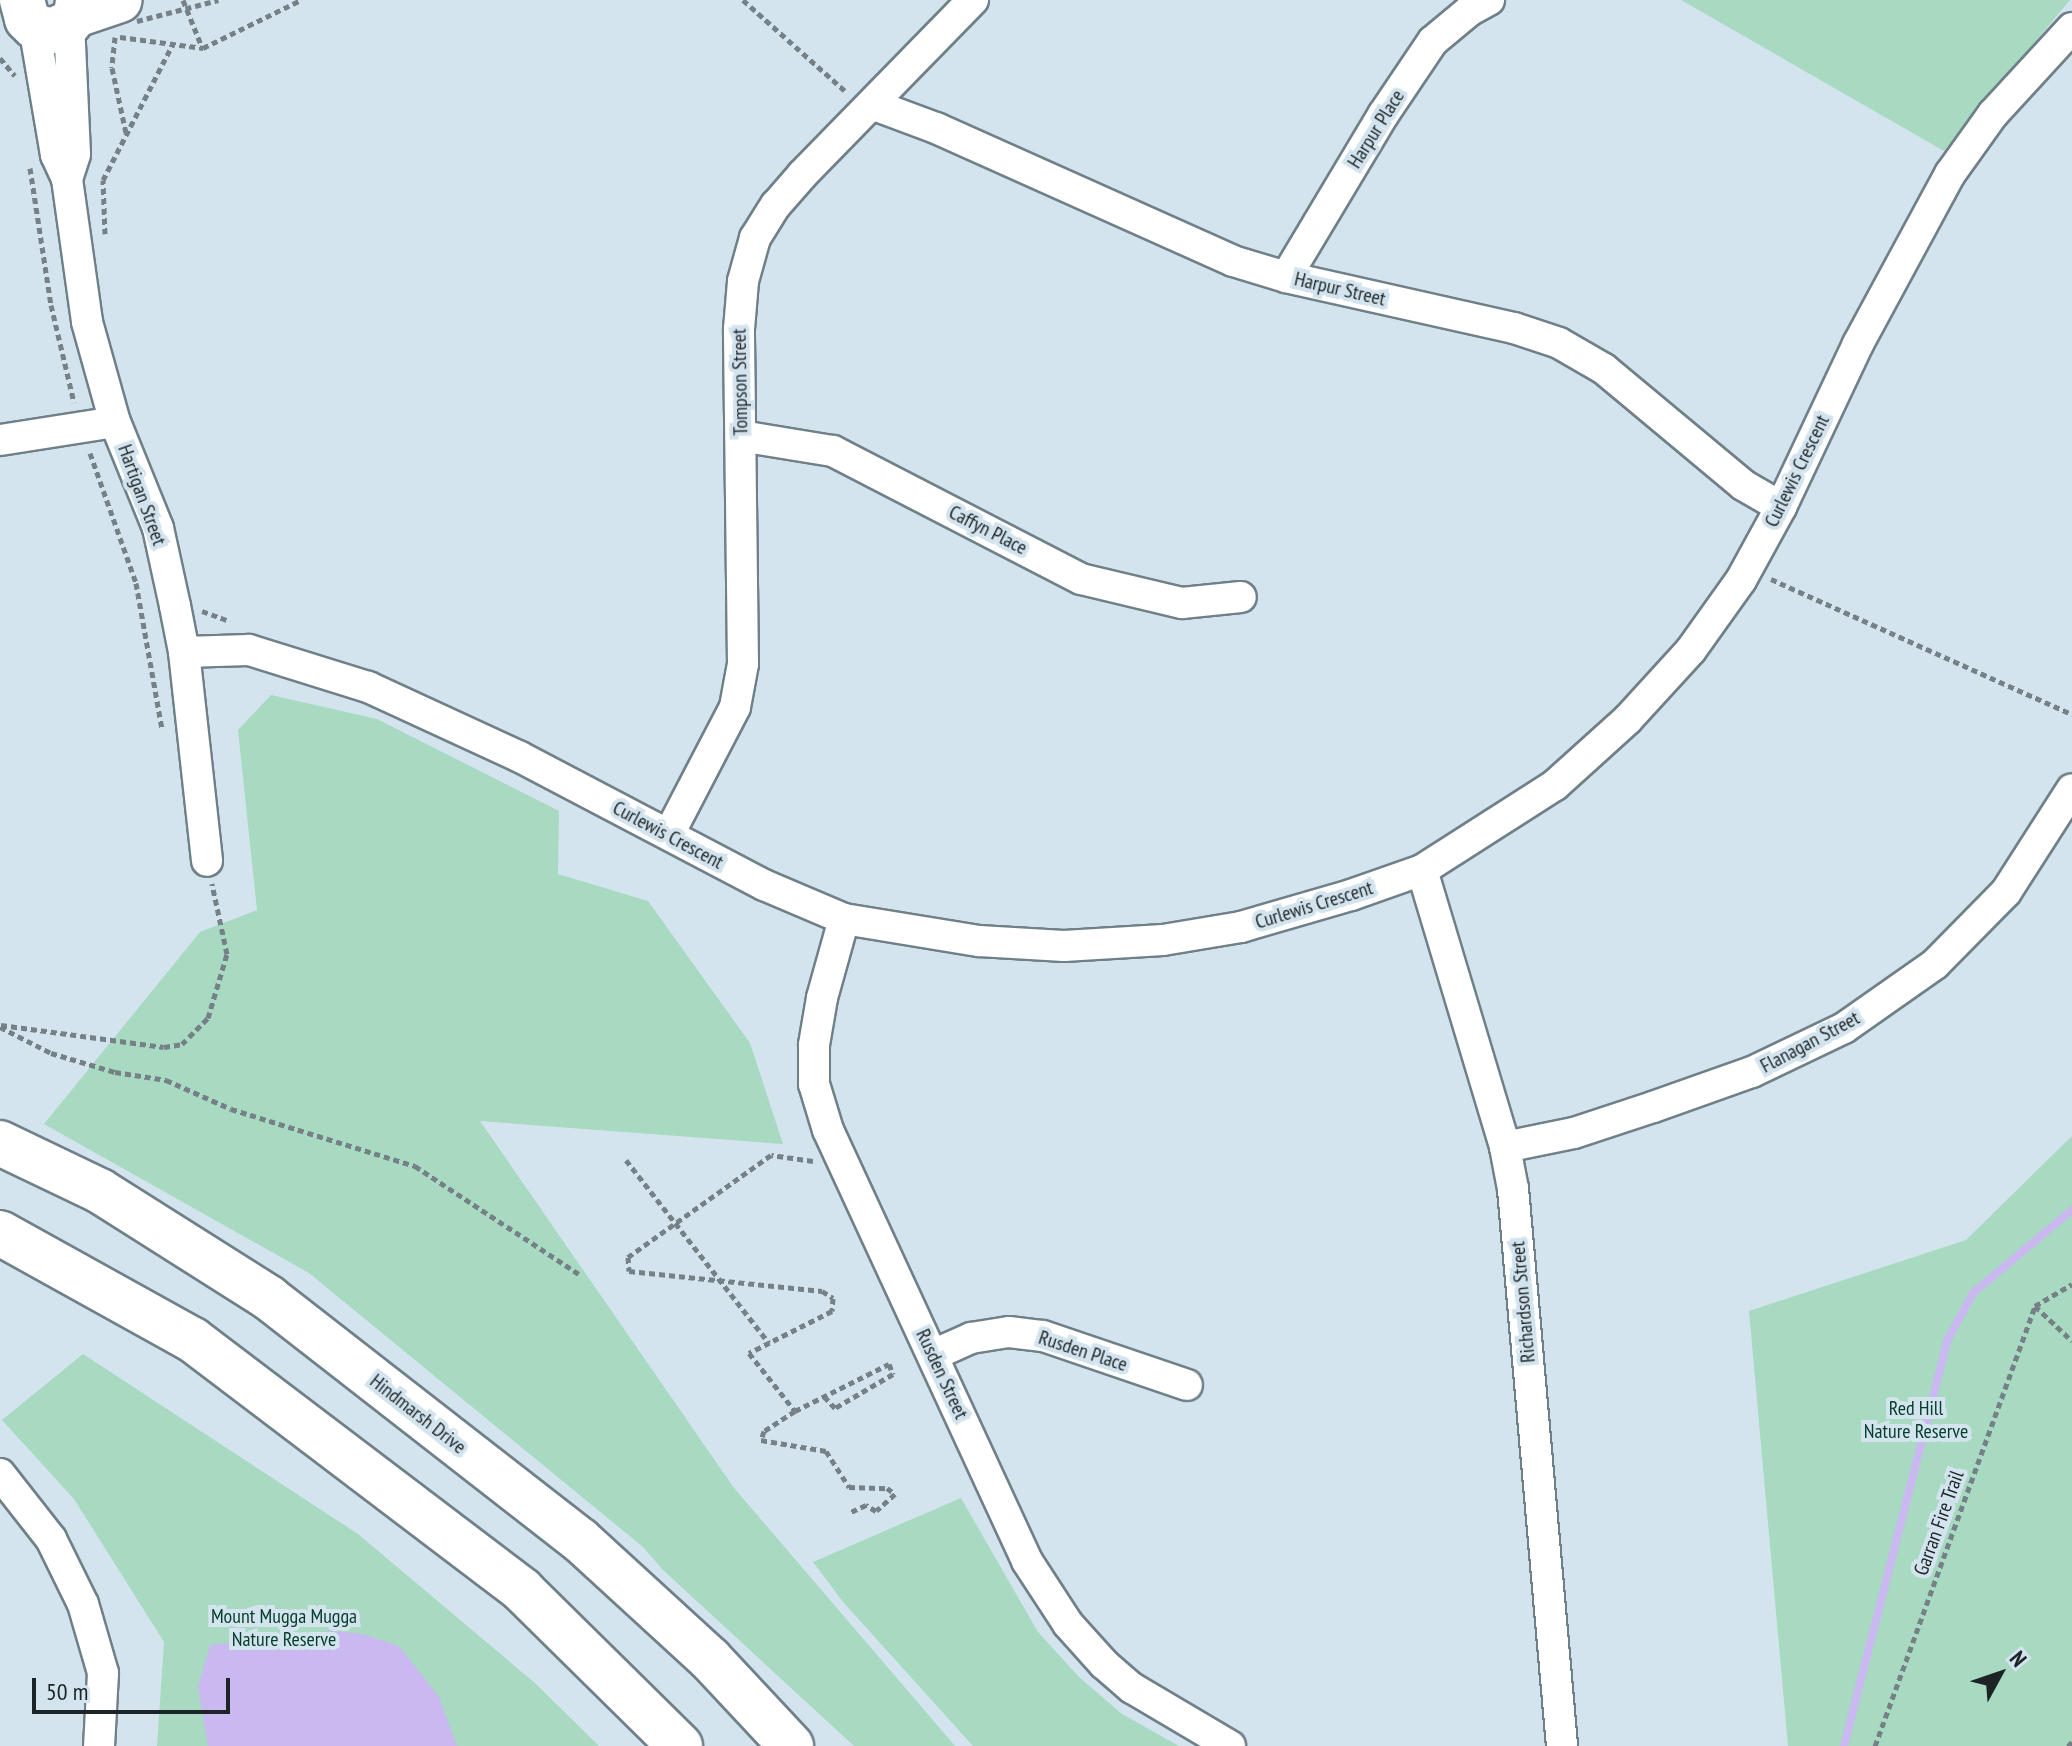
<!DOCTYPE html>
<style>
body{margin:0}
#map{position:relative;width:2072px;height:1746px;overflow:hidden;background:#d3e4ee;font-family:"PT Sans Narrow",sans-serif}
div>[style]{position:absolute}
.green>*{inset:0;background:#a8d9c1}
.water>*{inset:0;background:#c9b9f0}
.stream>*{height:8px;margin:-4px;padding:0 4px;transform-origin:4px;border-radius:4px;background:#c9b9f0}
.path>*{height:5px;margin-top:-2.5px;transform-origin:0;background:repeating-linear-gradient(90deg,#758187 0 6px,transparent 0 10px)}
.roads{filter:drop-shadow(2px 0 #708088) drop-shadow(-2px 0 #708088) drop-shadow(0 2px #708088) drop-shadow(0 -2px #708088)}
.street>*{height:30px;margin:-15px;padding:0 15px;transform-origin:15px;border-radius:15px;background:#fff}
.secondary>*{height:44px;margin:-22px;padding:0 22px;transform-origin:22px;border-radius:22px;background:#fff}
.primary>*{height:44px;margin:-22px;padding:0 22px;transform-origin:22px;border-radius:22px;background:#fff}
.path-bridge>*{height:5px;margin-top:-2.5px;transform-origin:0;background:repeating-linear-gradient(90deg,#758187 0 6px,transparent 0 10px)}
span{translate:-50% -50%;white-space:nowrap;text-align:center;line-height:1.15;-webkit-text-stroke:8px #d3e4ee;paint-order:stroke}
.street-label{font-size:20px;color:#1d2427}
.park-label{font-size:20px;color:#043d29}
.north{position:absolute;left:1960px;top:1634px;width:80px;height:80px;-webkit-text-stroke:6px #d3e4ee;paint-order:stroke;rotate:50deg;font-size:22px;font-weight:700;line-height:32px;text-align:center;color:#1d2427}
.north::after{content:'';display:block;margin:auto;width:28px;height:36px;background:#1d2427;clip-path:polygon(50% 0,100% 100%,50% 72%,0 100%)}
.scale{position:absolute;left:32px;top:1678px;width:198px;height:36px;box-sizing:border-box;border:4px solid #1d2427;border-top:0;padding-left:10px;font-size:24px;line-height:28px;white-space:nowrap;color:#1d2427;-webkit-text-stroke:6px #d3e4ee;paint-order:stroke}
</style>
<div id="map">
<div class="green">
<div style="clip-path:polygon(1681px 0,2070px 0,1944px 151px)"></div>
<div style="clip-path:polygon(271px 695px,377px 719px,559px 811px,558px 874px,648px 901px,750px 1043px,783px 1144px,480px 1121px,734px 1488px,955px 1746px,854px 1746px,663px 1570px,643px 1547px,309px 1273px,44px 1124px,200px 932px,257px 910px,238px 730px)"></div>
<div style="clip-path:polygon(2072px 1136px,2072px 1746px,1788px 1746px,1749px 1311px,1966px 1240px)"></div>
<div style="clip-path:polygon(83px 1354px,358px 1534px,536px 1684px,599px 1746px,157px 1746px,164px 1642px,74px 1499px,2px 1420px)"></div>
<div style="clip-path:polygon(961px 1498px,1038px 1632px,1079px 1677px,1122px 1714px,1179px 1746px,973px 1746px,844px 1603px,813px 1562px)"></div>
</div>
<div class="water">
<div style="clip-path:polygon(331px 1631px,363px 1634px,399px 1646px,439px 1697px,457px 1746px,208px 1746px,198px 1687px,210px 1645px)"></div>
</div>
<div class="stream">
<div style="left:1844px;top:1746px;width:420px;rotate:-75.7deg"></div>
<div style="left:1948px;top:1339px;width:52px;rotate:-61.5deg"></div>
<div style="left:1973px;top:1293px;width:129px;rotate:-40deg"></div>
</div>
<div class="path">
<div style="left:183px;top:0;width:51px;rotate:68deg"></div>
<div style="left:743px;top:0;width:137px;rotate:41.7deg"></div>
<div style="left:115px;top:37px;width:31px;rotate:96deg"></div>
<div style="left:112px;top:68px;width:66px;rotate:77.8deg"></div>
<div style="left:120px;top:37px;width:84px;rotate:7.5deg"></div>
<div style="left:203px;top:48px;width:109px;rotate:-26.1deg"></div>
<div style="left:0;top:58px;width:23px;rotate:50deg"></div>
<div style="left:30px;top:168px;width:139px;rotate:81.3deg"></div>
<div style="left:51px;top:305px;width:100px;rotate:76.7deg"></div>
<div style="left:105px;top:234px;width:54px;rotate:-92.1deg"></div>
<div style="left:103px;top:180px;width:153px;rotate:-62.8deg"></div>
<div style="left:90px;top:453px;width:138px;rotate:70.5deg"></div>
<div style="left:136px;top:583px;width:148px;rotate:79.9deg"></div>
<div style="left:1771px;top:579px;width:330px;rotate:24.2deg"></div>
<div style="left:202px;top:611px;width:30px;rotate:20deg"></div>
<div style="left:1px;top:1025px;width:164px;rotate:7.7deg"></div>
<div style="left:164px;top:1047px;width:18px;rotate:-9deg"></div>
<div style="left:182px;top:1044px;width:37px;rotate:-45deg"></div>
<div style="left:208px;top:1018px;width:67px;rotate:-73.5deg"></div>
<div style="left:227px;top:954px;width:72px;rotate:-102.1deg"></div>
<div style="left:0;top:1027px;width:57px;rotate:27deg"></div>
<div style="left:51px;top:1053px;width:67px;rotate:16.5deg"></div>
<div style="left:115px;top:1072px;width:52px;rotate:8.9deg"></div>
<div style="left:166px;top:1080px;width:71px;rotate:24deg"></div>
<div style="left:231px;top:1109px;width:193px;rotate:17.2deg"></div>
<div style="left:415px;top:1166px;width:196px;rotate:33.4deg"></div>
<div style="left:626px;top:1160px;width:232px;rotate:52deg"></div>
<div style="left:813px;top:1161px;width:42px;rotate:-171.9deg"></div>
<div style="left:771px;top:1155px;width:176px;rotate:144.5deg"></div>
<div style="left:628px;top:1257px;width:14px;rotate:86deg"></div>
<div style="left:629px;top:1271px;width:194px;rotate:5.9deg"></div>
<div style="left:822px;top:1291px;width:13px;rotate:32deg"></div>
<div style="left:833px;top:1298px;width:13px;rotate:94deg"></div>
<div style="left:832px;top:1311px;width:93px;rotate:153.2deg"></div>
<div style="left:749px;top:1353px;width:74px;rotate:51.6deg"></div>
<div style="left:795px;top:1411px;width:37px;rotate:147deg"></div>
<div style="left:764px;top:1431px;width:9px;rotate:108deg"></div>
<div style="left:761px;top:1440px;width:66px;rotate:9.6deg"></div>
<div style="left:826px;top:1451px;width:43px;rotate:57.4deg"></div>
<div style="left:849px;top:1487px;width:38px;rotate:2deg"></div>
<div style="left:887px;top:1488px;width:10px;rotate:37deg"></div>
<div style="left:895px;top:1494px;width:25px;rotate:138deg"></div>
<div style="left:876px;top:1511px;width:12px;rotate:-149deg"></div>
<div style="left:866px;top:1505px;width:19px;rotate:155deg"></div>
<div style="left:2035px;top:1306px;width:51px;rotate:43.4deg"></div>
<div style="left:795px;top:1411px;width:105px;rotate:-26.6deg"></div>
<div style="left:889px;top:1364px;width:11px;rotate:68deg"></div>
<div style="left:893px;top:1374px;width:67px;rotate:149.6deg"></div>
<div style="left:835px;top:1408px;width:16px;rotate:-133deg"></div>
<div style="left:1875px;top:1746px;width:468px;rotate:-70deg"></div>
<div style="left:2035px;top:1306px;width:43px;rotate:-30.7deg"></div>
<div style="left:2068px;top:1746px;width:6px;rotate:-45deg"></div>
</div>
<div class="roads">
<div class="street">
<div style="left:34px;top:26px;width:131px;rotate:80.3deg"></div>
<div style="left:56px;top:155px;width:26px;rotate:65deg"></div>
<div style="left:67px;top:179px;width:144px;rotate:82deg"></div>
<div style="left:87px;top:322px;width:104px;rotate:74.4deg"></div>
<div style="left:115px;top:422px;width:114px;rotate:67.9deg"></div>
<div style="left:158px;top:528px;width:80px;rotate:77.7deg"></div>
<div style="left:175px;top:606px;width:47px;rotate:78.9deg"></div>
<div style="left:184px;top:652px;width:210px;rotate:83.7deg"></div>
<div style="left:874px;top:105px;width:66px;rotate:20.4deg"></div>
<div style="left:936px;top:128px;width:325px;rotate:24.1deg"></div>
<div style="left:1233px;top:261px;width:55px;rotate:16.8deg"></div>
<div style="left:1286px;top:277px;width:234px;rotate:12.6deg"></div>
<div style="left:1514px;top:328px;width:47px;rotate:18.4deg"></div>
<div style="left:1559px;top:343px;width:52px;rotate:30deg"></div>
<div style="left:1604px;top:369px;width:181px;rotate:39.8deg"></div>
<div style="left:1743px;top:485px;width:44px;rotate:30.1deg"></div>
<div style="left:67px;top:179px;width:26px;rotate:-72deg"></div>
<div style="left:75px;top:154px;width:131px;rotate:-92.6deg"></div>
<div style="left:1286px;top:277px;width:189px;rotate:-59.1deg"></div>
<div style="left:1383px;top:115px;width:89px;rotate:-56deg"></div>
<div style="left:1433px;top:41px;width:47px;rotate:-39.8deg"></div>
<div style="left:1469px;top:11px;width:23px;rotate:-29deg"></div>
<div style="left:741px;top:436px;width:93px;rotate:9.3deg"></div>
<div style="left:833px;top:451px;width:279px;rotate:27.3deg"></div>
<div style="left:1081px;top:579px;width:104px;rotate:13.4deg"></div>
<div style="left:1182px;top:603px;width:59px;rotate:-5.8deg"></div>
<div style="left:0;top:440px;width:116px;rotate:-8.9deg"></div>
<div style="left:184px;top:652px;width:65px;rotate:-1.8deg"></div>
<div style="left:249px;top:650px;width:125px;rotate:17.3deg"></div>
<div style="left:368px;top:687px;width:167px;rotate:24.7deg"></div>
<div style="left:520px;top:757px;width:276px;rotate:27.7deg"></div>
<div style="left:764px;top:885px;width:87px;rotate:23deg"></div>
<div style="left:844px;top:919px;width:137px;rotate:9.3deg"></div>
<div style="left:979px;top:941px;width:85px;rotate:3.4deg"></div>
<div style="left:1064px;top:946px;width:99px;rotate:-3.5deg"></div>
<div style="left:1163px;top:940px;width:79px;rotate:-9.5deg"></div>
<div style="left:1241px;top:927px;width:115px;rotate:-16.2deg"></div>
<div style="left:1351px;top:895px;width:75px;rotate:-19.4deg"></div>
<div style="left:1422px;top:870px;width:158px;rotate:-32.6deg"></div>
<div style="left:1555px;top:785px;width:98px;rotate:-42.1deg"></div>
<div style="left:1628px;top:719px;width:93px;rotate:-47.6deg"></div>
<div style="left:1691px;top:650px;width:86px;rotate:-54.5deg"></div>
<div style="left:1741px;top:580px;width:83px;rotate:-61.3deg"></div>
<div style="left:1781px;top:507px;width:180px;rotate:-64.7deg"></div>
<div style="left:1858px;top:344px;width:193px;rotate:-61.6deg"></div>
<div style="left:1950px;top:174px;width:74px;rotate:-54.4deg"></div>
<div style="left:1993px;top:114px;width:117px;rotate:-47.4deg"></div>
<div style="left:669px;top:834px;width:143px;rotate:-62.5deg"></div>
<div style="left:735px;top:707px;width:44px;rotate:-79.5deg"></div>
<div style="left:743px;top:664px;width:335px;rotate:-90.7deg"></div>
<div style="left:739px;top:329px;width:48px;rotate:-85.2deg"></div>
<div style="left:743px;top:281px;width:45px;rotate:-74.4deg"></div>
<div style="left:755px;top:238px;width:39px;rotate:-58deg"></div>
<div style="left:776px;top:205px;width:40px;rotate:-49deg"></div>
<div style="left:802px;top:175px;width:245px;rotate:-45.7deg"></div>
<div style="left:1422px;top:870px;width:289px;rotate:73.3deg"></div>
<div style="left:1505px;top:1147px;width:43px;rotate:79.2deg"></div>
<div style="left:1513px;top:1189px;width:559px;rotate:84.97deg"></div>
<div style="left:844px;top:919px;width:82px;rotate:105.6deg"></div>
<div style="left:822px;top:998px;width:48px;rotate:99.7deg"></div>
<div style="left:814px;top:1045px;width:39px;rotate:90deg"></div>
<div style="left:814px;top:1084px;width:48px;rotate:73.1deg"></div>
<div style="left:828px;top:1130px;width:475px;rotate:65.2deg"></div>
<div style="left:1027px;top:1561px;width:75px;rotate:56.9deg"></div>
<div style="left:1068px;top:1624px;width:54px;rotate:48deg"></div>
<div style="left:1104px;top:1664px;width:37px;rotate:41deg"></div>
<div style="left:1132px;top:1688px;width:114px;rotate:30.6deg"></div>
<div style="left:1505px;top:1147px;width:70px;rotate:-11.5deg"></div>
<div style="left:1574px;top:1133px;width:83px;rotate:-18.2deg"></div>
<div style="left:1653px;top:1107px;width:105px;rotate:-19.5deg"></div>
<div style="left:1752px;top:1072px;width:102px;rotate:-25.6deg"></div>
<div style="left:1844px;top:1028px;width:111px;rotate:-35.1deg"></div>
<div style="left:1935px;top:964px;width:101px;rotate:-45.4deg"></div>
<div style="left:2006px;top:892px;width:122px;rotate:-57.3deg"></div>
<div style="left:933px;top:1355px;width:42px;rotate:-24.1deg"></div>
<div style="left:971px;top:1338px;width:38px;rotate:-9deg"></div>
<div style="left:1009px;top:1332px;width:34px;rotate:7deg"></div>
<div style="left:1043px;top:1336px;width:152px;rotate:18.8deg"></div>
<div style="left:0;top:1474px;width:83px;rotate:51.9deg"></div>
<div style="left:51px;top:1539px;width:72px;rotate:63.8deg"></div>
<div style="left:83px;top:1604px;width:72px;rotate:73.8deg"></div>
<div style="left:103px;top:1673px;width:73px;rotate:93.1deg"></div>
</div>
<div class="secondary">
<div style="left:22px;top:0;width:20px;rotate:75deg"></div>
<div style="left:27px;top:19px;width:10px;rotate:45deg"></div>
<div style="left:34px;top:26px;width:19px;rotate:16deg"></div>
<div style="left:52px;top:31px;width:19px;rotate:-25deg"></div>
<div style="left:69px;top:23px;width:11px;rotate:-49deg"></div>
<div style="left:76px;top:15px;width:15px;rotate:-82deg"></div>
<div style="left:76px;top:15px;width:46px;rotate:-18.8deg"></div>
</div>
<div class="primary">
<div style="left:0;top:1143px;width:111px;rotate:25.6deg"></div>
<div style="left:100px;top:1191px;width:200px;rotate:32.3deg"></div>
<div style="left:269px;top:1298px;width:394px;rotate:37.9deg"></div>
<div style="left:580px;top:1540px;width:176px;rotate:42.5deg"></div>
<div style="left:710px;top:1659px;width:119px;rotate:47deg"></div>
<div style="left:0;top:1233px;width:221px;rotate:29deg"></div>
<div style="left:193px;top:1340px;width:413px;rotate:37.2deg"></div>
<div style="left:522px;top:1590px;width:222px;rotate:44.6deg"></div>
</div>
</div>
<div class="path-bridge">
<div style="left:137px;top:21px;width:84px;rotate:-14.5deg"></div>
</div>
<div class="street-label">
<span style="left:1376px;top:129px;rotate:-58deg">Harpur Place</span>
<span style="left:1340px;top:289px;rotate:13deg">Harpur Street</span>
<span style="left:740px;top:382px;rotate:-91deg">Tompson Street</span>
<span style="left:1797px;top:471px;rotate:-64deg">Curlewis Crescent</span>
<span style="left:142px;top:495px;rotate:70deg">Hartigan Street</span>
<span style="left:988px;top:530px;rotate:27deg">Caffyn Place</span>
<span style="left:668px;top:835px;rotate:28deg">Curlewis Crescent</span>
<span style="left:1314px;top:905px;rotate:-17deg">Curlewis Crescent</span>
<span style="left:1810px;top:1042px;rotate:-28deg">Flanagan Street</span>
<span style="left:1523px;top:1302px;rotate:-95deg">Richardson Street</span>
<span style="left:1083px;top:1351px;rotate:18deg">Rusden Place</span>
<span style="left:942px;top:1374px;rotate:65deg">Rusden Street</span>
<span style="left:418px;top:1414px;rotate:38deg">Hindmarsh Drive</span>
<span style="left:1939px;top:1523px;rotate:-70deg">Garran Fire Trail</span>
</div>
<div class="park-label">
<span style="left:1916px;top:1420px">Red Hill<br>Nature Reserve</span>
<span style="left:284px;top:1628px">Mount Mugga Mugga<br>Nature Reserve</span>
</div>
<div class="north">N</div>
<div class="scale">50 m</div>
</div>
